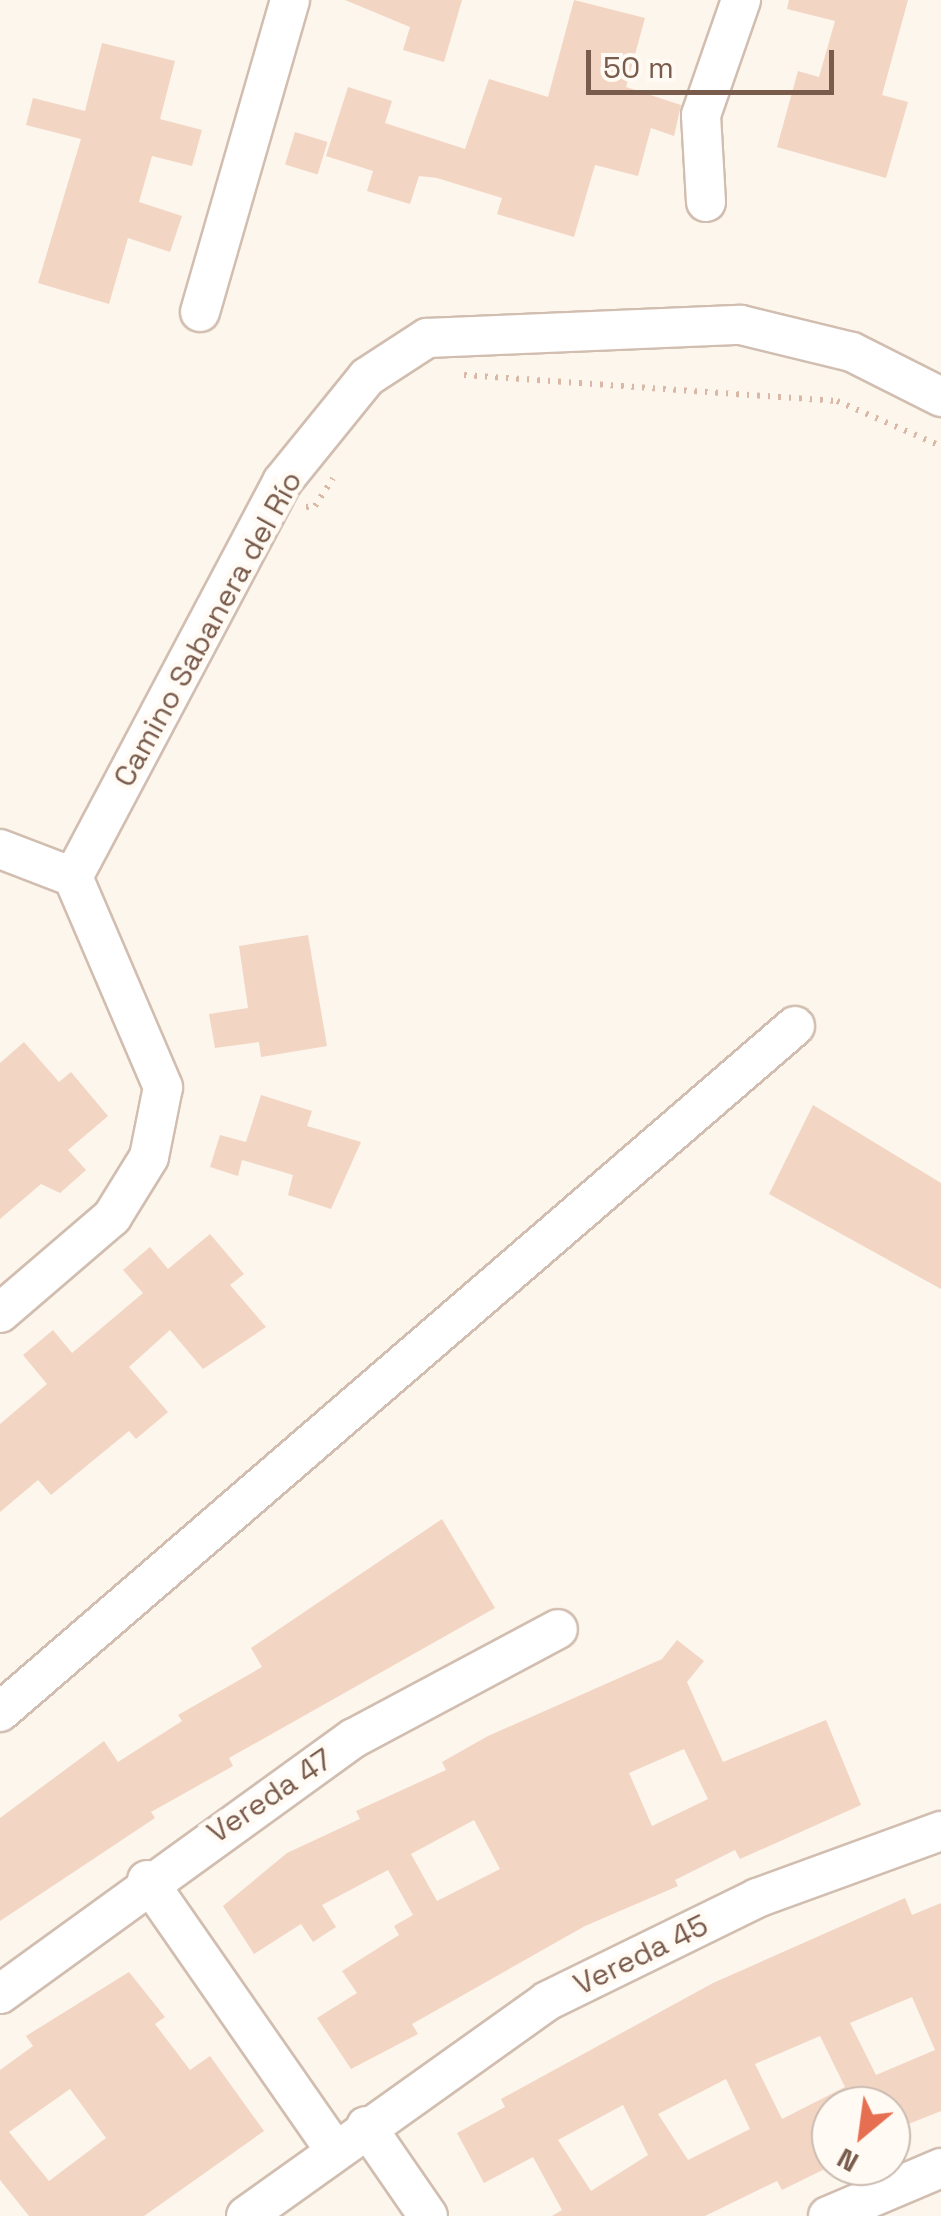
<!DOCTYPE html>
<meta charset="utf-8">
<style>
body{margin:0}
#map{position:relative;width:941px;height:2216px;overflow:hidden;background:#fdf6ec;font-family:"Space Grotesk",sans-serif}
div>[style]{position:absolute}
.building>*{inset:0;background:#f3d5c3;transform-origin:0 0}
.path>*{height:6px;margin-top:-3px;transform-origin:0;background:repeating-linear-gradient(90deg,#d9b8a5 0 2.5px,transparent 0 10.5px)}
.roads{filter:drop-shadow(2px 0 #d1beb0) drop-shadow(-2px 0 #d1beb0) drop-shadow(0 2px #d1beb0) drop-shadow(0 -2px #d1beb0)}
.street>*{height:38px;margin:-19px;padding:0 19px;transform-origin:19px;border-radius:19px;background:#fff}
span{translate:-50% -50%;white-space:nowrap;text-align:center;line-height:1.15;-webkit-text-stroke:9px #fffaf3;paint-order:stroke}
.street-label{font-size:30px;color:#7a5c4d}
.north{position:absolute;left:811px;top:2086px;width:100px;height:100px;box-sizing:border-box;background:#fffaf3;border:2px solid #cabbb1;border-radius:50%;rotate:209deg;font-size:28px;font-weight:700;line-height:40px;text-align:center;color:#7a5c4d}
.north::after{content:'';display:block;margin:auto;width:35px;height:45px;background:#e76f51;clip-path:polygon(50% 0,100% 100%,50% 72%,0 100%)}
.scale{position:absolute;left:586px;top:50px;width:248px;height:45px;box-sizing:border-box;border:5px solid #7a5c4d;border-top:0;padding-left:12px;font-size:30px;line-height:35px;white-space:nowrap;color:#7a5c4d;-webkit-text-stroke:8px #fffaf3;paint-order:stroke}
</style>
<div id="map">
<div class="building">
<div style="clip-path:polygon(345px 0,462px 0,444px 62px,403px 50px,410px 27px)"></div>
<div style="clip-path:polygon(574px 0,645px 18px,626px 87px,681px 105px,674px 136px,651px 128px,638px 176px,595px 165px,574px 237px,497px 214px,502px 198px,437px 178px,419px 176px,410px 204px,367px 191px,373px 171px,326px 156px,348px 87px,392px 101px,385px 123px,465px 149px,489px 79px,548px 97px)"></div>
<div style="clip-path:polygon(789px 0,908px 0,882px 95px,908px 102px,886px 178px,777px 147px,798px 71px,819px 77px,835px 21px,787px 9px)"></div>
<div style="clip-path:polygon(102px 43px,175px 61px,160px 119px,202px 130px,192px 166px,152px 156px,139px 202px,182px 216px,170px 252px,128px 238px,109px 304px,38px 283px,81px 139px,26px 125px,33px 98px,85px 111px)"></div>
<div style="left:295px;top:132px;width:34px;height:34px;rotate:17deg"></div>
<div style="clip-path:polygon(308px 935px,327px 1046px,261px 1057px,259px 1042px,215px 1048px,209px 1014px,248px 1008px,239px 946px)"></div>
<div style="clip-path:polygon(24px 1042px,59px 1082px,71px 1072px,108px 1116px,68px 1150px,86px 1170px,60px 1193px,41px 1184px,0 1219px,0 1063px)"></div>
<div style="clip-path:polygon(261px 1095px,312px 1111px,307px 1126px,361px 1142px,331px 1209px,288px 1195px,293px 1175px,242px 1160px,238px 1176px,210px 1167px,220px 1135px,246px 1142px)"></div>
<div style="clip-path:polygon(813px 1105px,941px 1183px,941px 1289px,769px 1194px)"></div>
<div style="clip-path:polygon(210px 1234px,244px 1274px,230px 1285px,266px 1327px,203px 1369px,170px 1330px,129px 1367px,168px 1412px,136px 1439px,129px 1431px,51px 1495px,38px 1480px,0 1512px,0 1424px,47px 1384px,23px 1355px,53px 1330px,72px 1353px,143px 1293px,123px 1270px,150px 1247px,168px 1269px)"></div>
<div style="clip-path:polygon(442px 1519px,495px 1608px,229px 1758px,233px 1766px,151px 1812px,155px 1818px,0 1921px,0 1818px,104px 1741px,118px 1762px,182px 1721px,178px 1715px,262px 1667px,251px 1648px)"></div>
<div style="clip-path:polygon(evenodd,677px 1640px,704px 1661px,687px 1682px,723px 1762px,826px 1720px,861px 1805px,740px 1859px,735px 1850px,675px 1880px,678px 1886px,585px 1926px,412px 2024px,418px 2034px,351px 2069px,317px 2018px,357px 1993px,342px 1971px,399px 1935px,394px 1926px,413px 1915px,388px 1870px,322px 1905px,336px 1927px,313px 1942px,301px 1924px,254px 1954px,223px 1906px,287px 1853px,360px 1819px,356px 1811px,446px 1770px,442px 1762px,488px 1736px,662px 1659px,677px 1640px,684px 1749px,708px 1799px,652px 1826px,629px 1773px,684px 1749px,677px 1640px,474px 1820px,500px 1869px,437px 1901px,411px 1854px,474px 1820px)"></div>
<div style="clip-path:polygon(evenodd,905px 1898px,912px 1915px,941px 1903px,941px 2111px,891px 2131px,891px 2106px,831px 2106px,831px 2166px,782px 2190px,777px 2181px,705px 2216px,552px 2216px,562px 2210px,533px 2157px,484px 2183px,457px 2133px,505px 2107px,501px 2099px,713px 1983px,905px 1898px,912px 1997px,935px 2050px,876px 2075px,850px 2023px,912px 1997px,905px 1898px,820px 2036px,845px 2087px,782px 2119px,755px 2064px,820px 2036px,905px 1898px,726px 2079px,750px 2129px,688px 2160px,658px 2114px,726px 2079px,905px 1898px,623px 2105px,648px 2155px,591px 2191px,558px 2140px,623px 2105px)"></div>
<div style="clip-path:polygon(evenodd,129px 1972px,165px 2017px,155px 2024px,190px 2070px,210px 2056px,264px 2131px,144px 2216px,29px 2216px,0 2180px,0 2070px,33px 2046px,26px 2036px,129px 1972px,70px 2089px,106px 2138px,49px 2181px,9px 2132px,70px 2089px)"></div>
</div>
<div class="path">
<div style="left:464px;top:375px;width:374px;rotate:4deg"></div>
<div style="left:837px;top:401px;width:113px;rotate:23.4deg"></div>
<div style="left:306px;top:507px;width:9px;rotate:-6deg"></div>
<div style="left:315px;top:506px;width:33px;rotate:-57deg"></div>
</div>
<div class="roads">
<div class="street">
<div style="left:706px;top:202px;width:87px;rotate:-93.3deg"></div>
<div style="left:701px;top:115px;width:122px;rotate:-70.8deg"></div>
<div style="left:200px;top:312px;width:325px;rotate:-73.9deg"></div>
<div style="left:0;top:849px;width:78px;rotate:21deg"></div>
<div style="left:73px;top:877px;width:447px;rotate:-62.1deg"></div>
<div style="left:282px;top:482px;width:135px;rotate:-51deg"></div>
<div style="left:367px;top:377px;width:72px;rotate:-33deg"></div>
<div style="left:427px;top:338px;width:314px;rotate:-2.4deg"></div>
<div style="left:741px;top:325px;width:114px;rotate:13.7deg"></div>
<div style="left:852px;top:352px;width:100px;rotate:26.8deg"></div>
<div style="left:0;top:1313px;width:148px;rotate:-40.6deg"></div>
<div style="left:112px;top:1217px;width:70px;rotate:-58.3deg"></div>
<div style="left:149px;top:1157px;width:71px;rotate:-78.7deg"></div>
<div style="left:163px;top:1087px;width:228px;rotate:-113.2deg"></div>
<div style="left:0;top:1712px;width:1050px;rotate:-40.79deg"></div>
<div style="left:147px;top:1880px;width:328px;rotate:55.2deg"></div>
<div style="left:0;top:1994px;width:437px;rotate:-35.9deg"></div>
<div style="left:354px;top:1738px;width:231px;rotate:-28.1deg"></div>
<div style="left:366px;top:2126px;width:109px;rotate:55.4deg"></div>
<div style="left:246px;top:2216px;width:370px;rotate:-35.5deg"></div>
<div style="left:547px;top:2001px;width:234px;rotate:-26.1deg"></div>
<div style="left:757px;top:1898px;width:196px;rotate:-20deg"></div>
<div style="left:828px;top:2216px;width:123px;rotate:-23deg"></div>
</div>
</div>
<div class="street-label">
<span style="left:208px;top:629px;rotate:-61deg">Camino Sabanera del Río</span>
<span style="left:270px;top:1796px;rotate:-34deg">Vereda 47</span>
<span style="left:641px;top:1955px;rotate:-26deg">Vereda 45</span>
</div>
<div class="north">N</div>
<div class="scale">50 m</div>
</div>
